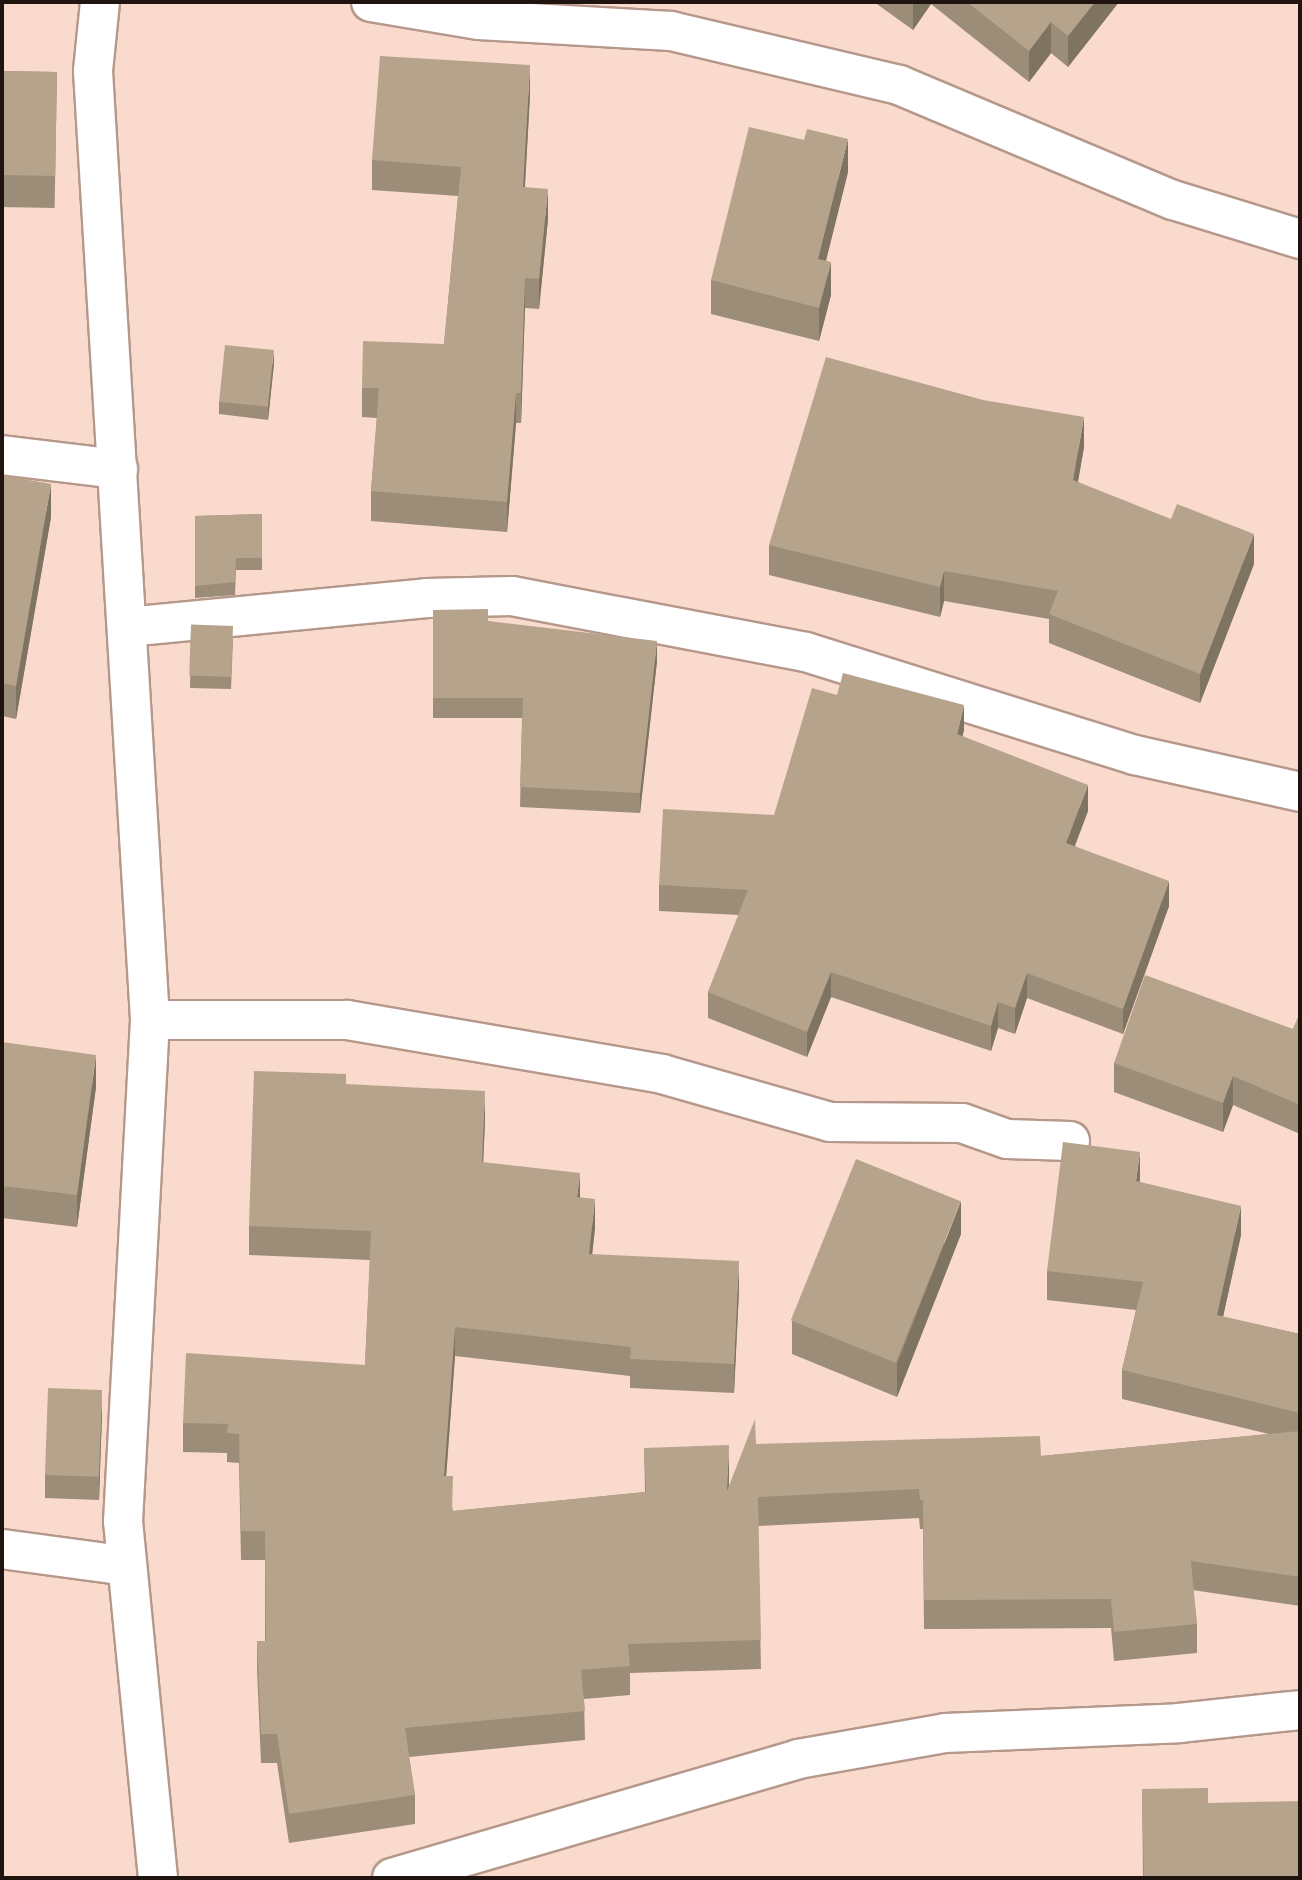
<!DOCTYPE html>
<style>
body{margin:0}
#map{position:relative;width:1302px;height:1880px;overflow:hidden;background:#fadacc;font-family:Montserrat,sans-serif}
div>[style]{position:absolute}
.roads{filter:drop-shadow(2px 0 #b5988b) drop-shadow(-2px 0 #b5988b) drop-shadow(0 2px #b5988b) drop-shadow(0 -2px #b5988b)}
.street>*{height:38px;margin:-19px;padding:0 19px;transform-origin:19px;border-radius:19px;background:#fff}
.secondary>*{height:38px;margin:-19px;padding:0 19px;transform-origin:19px;border-radius:19px;background:#fff}
.wall>*{inset:0;background:#9c8d78;transform-origin:0 0}
.shaded-wall>*{inset:0;background:#7f7361}
.building>*{inset:0;background:#b5a48b;transform-origin:0 0}
span{translate:-50% -50%;white-space:nowrap;text-align:center;line-height:1.15;-webkit-text-stroke:6px #fadacc;paint-order:stroke}
.frame{position:absolute;inset:0;border:4px solid #1f140f;pointer-events:none}
</style>
<div id="map">
<div class="roads">
<div class="street">
<div style="left:371px;top:2px;width:109px;rotate:9.5deg"></div>
<div style="left:479px;top:20px;width:192px;rotate:3.3deg"></div>
<div style="left:671px;top:31px;width:234px;rotate:13.3deg"></div>
<div style="left:899px;top:85px;width:297px;rotate:22.8deg"></div>
<div style="left:1173px;top:200px;width:133px;rotate:17.1deg"></div>
<div style="left:2px;top:455px;width:117px;rotate:6.9deg"></div>
<div style="left:127px;top:627px;width:301px;rotate:-5.5deg"></div>
<div style="left:427px;top:598px;width:85px;rotate:-1.3deg"></div>
<div style="left:512px;top:596px;width:299px;rotate:10.8deg"></div>
<div style="left:806px;top:652px;width:345px;rotate:17.4deg"></div>
<div style="left:1135px;top:755px;width:169px;rotate:12.6deg"></div>
<div style="left:150px;top:1020px;width:197px"></div>
<div style="left:347px;top:1020px;width:320px;rotate:9.7deg"></div>
<div style="left:662px;top:1074px;width:175px;rotate:15.9deg"></div>
<div style="left:830px;top:1122px;width:132px;rotate:0.4deg"></div>
<div style="left:962px;top:1123px;width:48px;rotate:19.6deg"></div>
<div style="left:1007px;top:1139px;width:63px;rotate:1.8deg"></div>
<div style="left:2px;top:1549px;width:126px;rotate:7.7deg"></div>
<div style="left:392px;top:1878px;width:423px;rotate:-16.3deg"></div>
<div style="left:798px;top:1759px;width:149px;rotate:-10deg"></div>
<div style="left:945px;top:1733px;width:234px;rotate:-2.4deg"></div>
<div style="left:1179px;top:1723px;width:122px;rotate:-6.1deg"></div>
</div>
<div class="secondary">
<div style="left:100px;top:2px;width:69px;rotate:95.8deg"></div>
<div style="left:93px;top:71px;width:951px;rotate:86.56deg"></div>
<div style="left:150px;top:1020px;width:502px;rotate:93.08deg"></div>
<div style="left:123px;top:1521px;width:359px;rotate:84.4deg"></div>
</div>
</div>
<div class="wall">
<div style="clip-path:polygon(874px 2px,1119px 2px,1068px 67px,1051px 53px,1029px 82px,931px 4px,913px 30px)"></div>
<div style="left:2px;top:71px;width:55px;height:136px;rotate:1deg"></div>
<div style="clip-path:polygon(530px 95px,525px 187px,548px 219px,539px 309px,525px 308px,521px 423px,516px 423px,507px 532px,371px 521px,371px 491px,377px 418px,362px 417px,362px 388px,444px 344px,458px 196px,372px 190px,372px 160px)"></div>
<div style="clip-path:polygon(848px 172px,826px 261px,831px 295px,819px 341px,711px 314px,711px 280px)"></div>
<div style="clip-path:polygon(274px 363px,268px 420px,219px 414px,219px 402px)"></div>
<div style="clip-path:polygon(1084px 447px,1078px 482px,1254px 564px,1200px 703px,1049px 643px,1049px 619px,944px 601px,940px 617px,769px 575px,769px 545px)"></div>
<div style="clip-path:polygon(2px 475px,51px 517px,16px 719px,2px 716px)"></div>
<div style="clip-path:polygon(262px 514px,262px 570px,236px 570px,235px 595px,195px 598px,195px 516px)"></div>
<div style="clip-path:polygon(433px 610px,488px 621px,657px 661px,640px 813px,520px 807px,522px 718px,433px 718px)"></div>
<div style="clip-path:polygon(191px 631px,233px 639px,231px 689px,190px 688px)"></div>
<div style="clip-path:polygon(964px 730px,962px 736px,1088px 811px,1075px 846px,1169px 906px,1123px 1034px,1027px 998px,1015px 1034px,998px 1028px,991px 1051px,831px 997px,807px 1057px,708px 1018px,708px 992px,739px 915px,659px 911px,659px 885px,774px 815px)"></div>
<div style="clip-path:polygon(1300px 1013px,1300px 1134px,1233px 1105px,1223px 1132px,1114px 1092px,1114px 1063px,1293px 1029px)"></div>
<div style="clip-path:polygon(2px 1042px,96px 1087px,77px 1227px,2px 1218px)"></div>
<div style="clip-path:polygon(346px 1084px,485px 1120px,483px 1162px,580px 1197px,595px 1228px,592px 1254px,739px 1290px,734px 1393px,630px 1388px,630px 1376px,455px 1356px,446px 1476px,453px 1511px,645px 1492px,644px 1448px,729px 1474px,729px 1486px,756px 1444px,1041px 1456px,1269px 1434px,1122px 1399px,1122px 1370px,1136px 1310px,1047px 1300px,1047px 1271px,1139px 1182px,1241px 1235px,1223px 1317px,1300px 1334px,1300px 1606px,1193px 1590px,1197px 1624px,1197px 1653px,1114px 1661px,1111px 1628px,924px 1629px,923px 1529px,920px 1529px,919px 1518px,758px 1526px,761px 1669px,630px 1673px,630px 1695px,584px 1699px,585px 1740px,409px 1757px,415px 1795px,415px 1824px,289px 1843px,277px 1763px,261px 1763px,257px 1670px,257px 1641px,265px 1641px,265px 1560px,241px 1560px,239px 1463px,227px 1462px,227px 1453px,183px 1452px,183px 1423px,365px 1365px,370px 1260px,249px 1255px,249px 1226px)"></div>
<div style="clip-path:polygon(961px 1234px,897px 1397px,792px 1354px,792px 1321px)"></div>
<div style="clip-path:polygon(102px 1413px,99px 1500px,45px 1498px,45px 1475px)"></div>
<div style="clip-path:polygon(1142px 1789px,1208px 1803px,1300px 1878px,1143px 1878px)"></div>
</div>
<div class="shaded-wall">
<div style="clip-path:polygon(913px 2px,931px 2px,931px 4px,913px 30px)"></div>
<div style="clip-path:polygon(1095px 2px,1119px 2px,1068px 67px,1068px 36px)"></div>
<div style="clip-path:polygon(1051px 22px,1051px 53px,1029px 82px,1029px 51px)"></div>
<div style="clip-path:polygon(530px 65px,530px 95px,523px 217px,523px 187px)"></div>
<div style="clip-path:polygon(848px 139px,848px 172px,818px 292px,818px 259px)"></div>
<div style="clip-path:polygon(548px 189px,548px 219px,539px 309px,539px 279px)"></div>
<div style="clip-path:polygon(831px 262px,831px 295px,819px 341px,819px 308px)"></div>
<div style="clip-path:polygon(525px 278px,525px 308px,521px 423px,521px 393px)"></div>
<div style="clip-path:polygon(274px 350px,274px 363px,268px 420px,268px 407px)"></div>
<div style="clip-path:polygon(516px 393px,516px 423px,507px 532px,507px 502px)"></div>
<div style="clip-path:polygon(1084px 417px,1084px 447px,1073px 509px,1073px 480px)"></div>
<div style="clip-path:polygon(51px 484px,51px 517px,16px 719px,16px 686px)"></div>
<div style="clip-path:polygon(1254px 534px,1254px 564px,1200px 703px,1200px 674px)"></div>
<div style="clip-path:polygon(944px 571px,944px 601px,940px 617px,940px 587px)"></div>
<div style="clip-path:polygon(657px 641px,657px 661px,640px 813px,640px 793px)"></div>
<div style="clip-path:polygon(964px 705px,964px 730px,957px 759px,957px 734px)"></div>
<div style="clip-path:polygon(1088px 785px,1088px 811px,1066px 868px,1066px 843px)"></div>
<div style="clip-path:polygon(1169px 881px,1169px 906px,1123px 1034px,1123px 1009px)"></div>
<div style="clip-path:polygon(831px 972px,831px 997px,807px 1057px,807px 1032px)"></div>
<div style="clip-path:polygon(1027px 973px,1027px 998px,1015px 1034px,1015px 1008px)"></div>
<div style="clip-path:polygon(998px 1002px,998px 1028px,991px 1051px,991px 1026px)"></div>
<div style="clip-path:polygon(96px 1055px,96px 1087px,77px 1227px,77px 1195px)"></div>
<div style="clip-path:polygon(1233px 1076px,1233px 1105px,1223px 1132px,1223px 1103px)"></div>
<div style="clip-path:polygon(485px 1091px,485px 1120px,482px 1191px,482px 1162px)"></div>
<div style="clip-path:polygon(1140px 1152px,1140px 1180px,1136px 1210px,1136px 1181px)"></div>
<div style="clip-path:polygon(580px 1173px,580px 1202px,577px 1197px)"></div>
<div style="clip-path:polygon(595px 1199px,595px 1228px,589px 1283px,589px 1254px)"></div>
<div style="clip-path:polygon(961px 1201px,961px 1234px,897px 1397px,897px 1364px)"></div>
<div style="clip-path:polygon(1241px 1206px,1241px 1235px,1217px 1344px,1217px 1315px)"></div>
<div style="clip-path:polygon(739px 1261px,739px 1290px,734px 1393px,734px 1364px)"></div>
<div style="clip-path:polygon(455px 1327px,455px 1356px,444px 1505px,444px 1476px)"></div>
<div style="clip-path:polygon(102px 1390px,102px 1413px,99px 1500px,99px 1477px)"></div>
<div style="clip-path:polygon(729px 1445px,729px 1474px,727px 1520px,727px 1491px)"></div>
</div>
<div class="building">
<div style="clip-path:polygon(967px 2px,1095px 2px,1068px 36px,1051px 22px,1029px 51px)"></div>
<div style="clip-path:polygon(380px 56px,530px 65px,523px 187px,548px 189px,539px 279px,525px 278px,521px 393px,516px 393px,507px 502px,371px 491px,379px 388px,362px 388px,363px 341px,444px 344px,461px 167px,372px 160px)"></div>
<div style="left:2px;top:71px;width:55px;height:104px;rotate:1deg"></div>
<div style="clip-path:polygon(749px 127px,804px 140px,807px 129px,848px 139px,818px 259px,831px 262px,819px 308px,711px 280px)"></div>
<div style="left:225px;top:345px;width:49px;height:57px;rotate:6deg"></div>
<div style="clip-path:polygon(826px 357px,983px 400px,1084px 417px,1073px 480px,1171px 519px,1177px 504px,1254px 534px,1200px 674px,1049px 614px,1058px 591px,944px 571px,940px 587px,769px 545px)"></div>
<div style="clip-path:polygon(2px 475px,51px 484px,16px 686px,2px 683px)"></div>
<div style="clip-path:polygon(262px 514px,262px 558px,236px 558px,235px 582px,195px 586px,195px 516px)"></div>
<div style="clip-path:polygon(488px 609px,488px 621px,657px 641px,640px 793px,520px 787px,523px 698px,433px 698px,433px 610px)"></div>
<div style="left:233px;top:626px;width:51px;height:42px;rotate:92deg"></div>
<div style="clip-path:polygon(843px 673px,964px 705px,957px 734px,1088px 785px,1066px 843px,1169px 881px,1123px 1009px,1027px 973px,1015px 1008px,998px 1002px,991px 1026px,831px 972px,807px 1032px,708px 992px,748px 890px,659px 885px,663px 809px,774px 815px,812px 688px,837px 695px)"></div>
<div style="clip-path:polygon(1145px 975px,1293px 1029px,1300px 1013px,1300px 1105px,1233px 1076px,1223px 1103px,1114px 1063px)"></div>
<div style="clip-path:polygon(2px 1042px,96px 1055px,77px 1195px,2px 1186px,3px 1151px,2px 1151px)"></div>
<div style="clip-path:polygon(254px 1071px,346px 1074px,346px 1084px,485px 1091px,482px 1162px,580px 1173px,577px 1197px,595px 1199px,589px 1254px,739px 1261px,734px 1364px,630px 1359px,631px 1347px,455px 1327px,444px 1476px,453px 1476px,452px 1511px,646px 1492px,644px 1448px,729px 1445px,727px 1491px,755px 1419px,756px 1444px,1040px 1436px,1041px 1456px,1300px 1431px,1300px 1577px,1191px 1561px,1197px 1624px,1114px 1632px,1111px 1599px,924px 1600px,923px 1500px,920px 1500px,919px 1489px,758px 1497px,761px 1640px,628px 1644px,630px 1666px,581px 1670px,585px 1711px,405px 1728px,415px 1795px,289px 1814px,277px 1734px,261px 1734px,257px 1641px,266px 1641px,265px 1531px,241px 1531px,239px 1434px,227px 1433px,228px 1424px,183px 1423px,186px 1353px,365px 1365px,371px 1231px,249px 1226px)"></div>
<div style="clip-path:polygon(1063px 1142px,1140px 1152px,1136px 1181px,1241px 1206px,1217px 1315px,1300px 1334px,1300px 1413px,1122px 1370px,1143px 1282px,1047px 1271px)"></div>
<div style="left:856px;top:1159px;width:113px;height:174px;rotate:22deg"></div>
<div style="left:48px;top:1388px;width:54px;height:87px;rotate:2deg"></div>
<div style="clip-path:polygon(1208px 1788px,1208px 1803px,1300px 1801px,1300px 1878px,1144px 1878px,1142px 1789px)"></div>
</div>
<div class="frame"></div>
</div>
